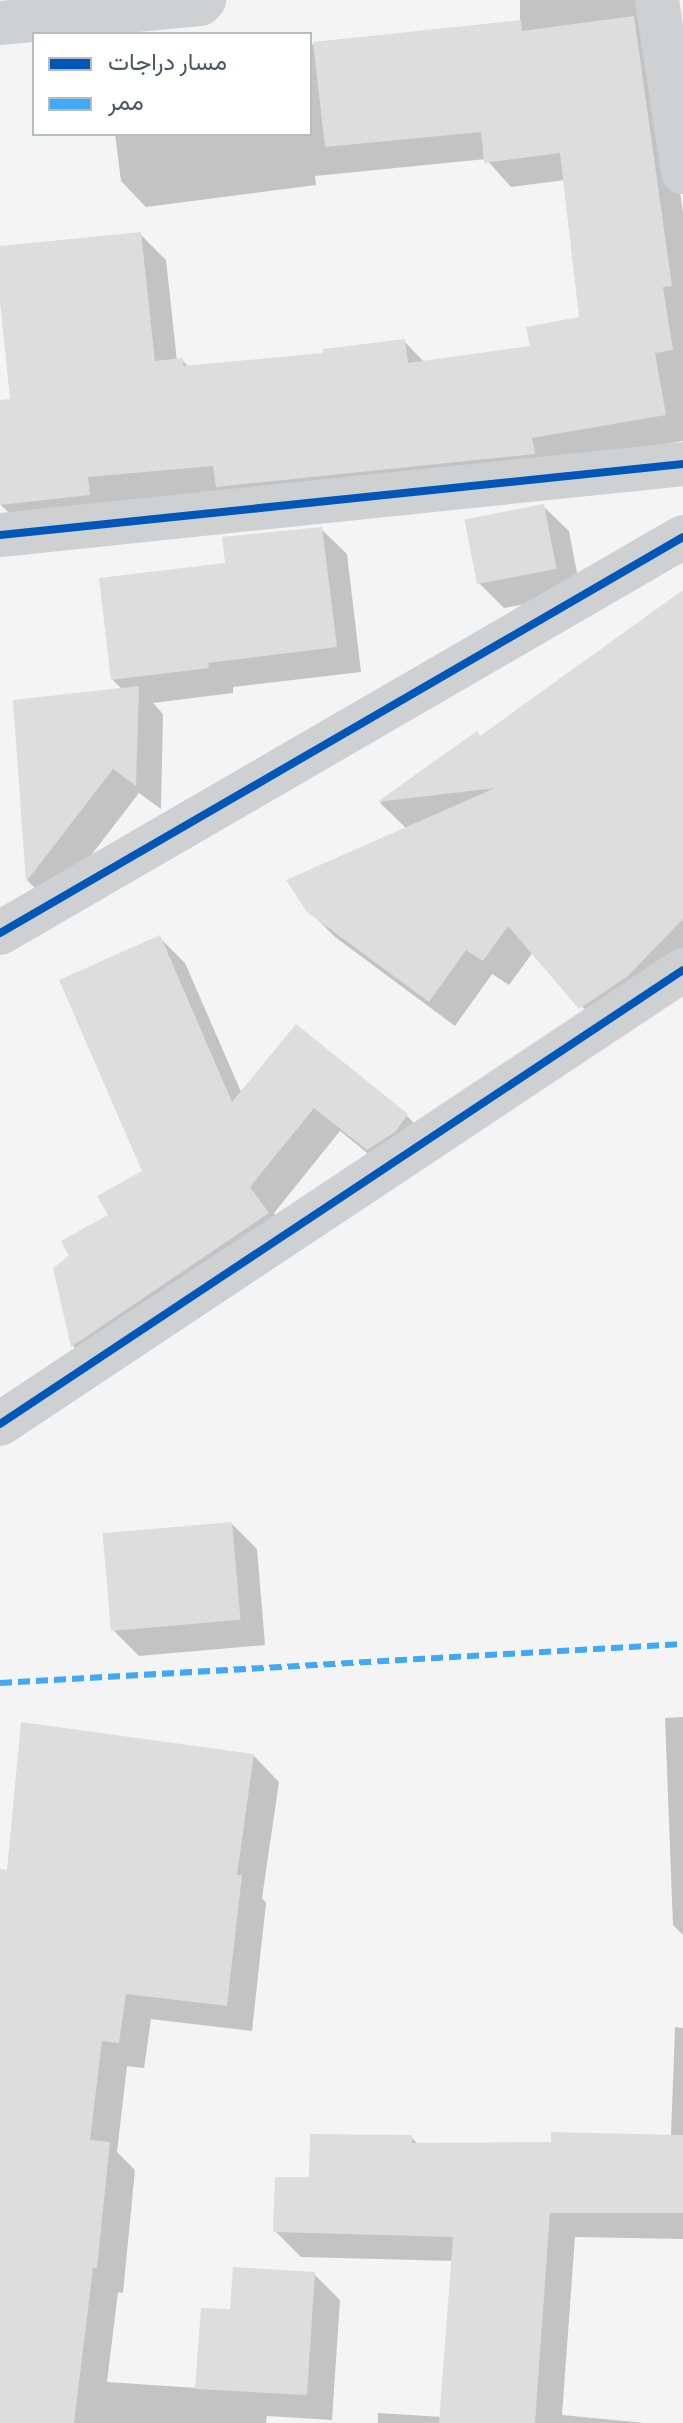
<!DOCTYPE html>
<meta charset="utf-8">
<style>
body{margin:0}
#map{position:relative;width:683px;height:2423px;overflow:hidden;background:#f4f4f4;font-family:Commissioner,Vazirmatn,sans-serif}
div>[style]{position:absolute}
.shadow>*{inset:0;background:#0003}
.building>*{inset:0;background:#ddddde;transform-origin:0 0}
.minor>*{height:44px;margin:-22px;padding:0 22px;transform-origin:22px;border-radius:22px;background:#ced0d2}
.quiet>*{height:6px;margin-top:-3px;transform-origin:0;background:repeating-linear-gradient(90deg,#3fa9f5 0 12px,transparent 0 18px)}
.cycleway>*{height:8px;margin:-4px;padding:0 4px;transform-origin:4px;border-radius:4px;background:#0057b8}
span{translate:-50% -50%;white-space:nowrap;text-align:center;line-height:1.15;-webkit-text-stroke:6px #fff;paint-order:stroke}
.legend{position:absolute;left:32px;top:32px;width:280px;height:104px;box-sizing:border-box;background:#fff;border:2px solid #b7bbc0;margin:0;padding:10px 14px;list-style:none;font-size:24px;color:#4a5661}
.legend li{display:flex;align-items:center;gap:16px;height:40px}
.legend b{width:40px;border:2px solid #b7bbc0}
</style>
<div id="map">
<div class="shadow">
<div style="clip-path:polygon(520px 0,680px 0,667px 5px,657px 30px,683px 213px,683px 441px,556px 463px,25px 529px,0 504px,0 402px,12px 401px,0 248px,140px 234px,166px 260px,177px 361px,182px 360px,189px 367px,325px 355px,404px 341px,425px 363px,532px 348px,582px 319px,565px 180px,511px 187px,486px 159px,315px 176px,316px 185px,146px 207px,121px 181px,115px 134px,310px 134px,310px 45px,520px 22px)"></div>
<div style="clip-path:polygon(543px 506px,569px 531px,581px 594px,504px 608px,479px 583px)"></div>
<div style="clip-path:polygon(321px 529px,347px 554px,361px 672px,233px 687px,233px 693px,153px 703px,163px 714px,161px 809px,139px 793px,52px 906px,28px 881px,15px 702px,123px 690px,112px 679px,228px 565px)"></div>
<div style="clip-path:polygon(683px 593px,683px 971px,606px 1033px,533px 952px,509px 985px,492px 974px,455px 1026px,335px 937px,309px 911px,407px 829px,380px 803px,477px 734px,481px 738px)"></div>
<div style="clip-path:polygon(160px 938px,185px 963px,242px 1094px,296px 1026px,407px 1116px,432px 1141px,393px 1174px,340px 1131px,274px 1213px,293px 1239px,98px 1371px,73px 1346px,55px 1269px,111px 1215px,144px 1172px)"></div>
<div style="clip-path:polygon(232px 1524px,257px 1549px,265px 1645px,139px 1656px,114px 1631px)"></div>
<div style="clip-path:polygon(683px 1717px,683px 1935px,673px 1925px,665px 1718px)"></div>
<div style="clip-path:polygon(254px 1756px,279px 1782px,262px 1898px,266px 1903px,252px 2031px,151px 2019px,144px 2068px,127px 2066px,117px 2152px,135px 2170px,123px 2293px,118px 2292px,107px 2382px,197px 2388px,232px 2312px,314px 2274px,340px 2300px,332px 2420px,267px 2416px,266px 2423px,0 2423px,0 1871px,8px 1872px)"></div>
<div style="clip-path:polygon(675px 2027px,683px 2028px,683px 2239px,575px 2237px,562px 2415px,645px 2423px,378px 2423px,378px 2413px,442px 2417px,454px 2261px,301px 2257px,275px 2231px,311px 2179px,411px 2137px,419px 2145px,553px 2144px,671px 2136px)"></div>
</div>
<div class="building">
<div style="clip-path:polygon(634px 16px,672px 286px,663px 287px,673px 350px,655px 353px,666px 415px,532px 438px,535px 454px,216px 487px,213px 466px,88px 477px,90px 495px,0 505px,0 400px,10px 399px,0 301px,0 246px,141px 232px,155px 361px,183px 358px,183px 366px,323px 353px,323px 349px,405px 339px,408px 363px,530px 346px,526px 327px,579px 317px,560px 153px,484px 163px,481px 132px,325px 147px,313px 42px,521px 20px,522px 31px)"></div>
<div style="left:544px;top:504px;width:66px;height:81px;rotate:79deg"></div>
<div style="clip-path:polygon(322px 527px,337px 647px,208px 663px,209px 668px,111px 680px,99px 578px,225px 563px,222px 537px)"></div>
<div style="clip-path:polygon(683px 590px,683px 919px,628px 976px,579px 1009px,508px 926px,483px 961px,466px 950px,429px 1002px,307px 912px,286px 880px,495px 788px,377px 802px,477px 731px,480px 736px)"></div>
<div style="clip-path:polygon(139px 686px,136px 786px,113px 769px,26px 882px,13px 700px)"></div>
<div style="clip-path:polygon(160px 935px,232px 1102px,296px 1024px,408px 1114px,395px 1132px,367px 1150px,314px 1108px,250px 1187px,269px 1213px,71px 1347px,53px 1268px,69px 1256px,61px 1241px,108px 1215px,97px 1196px,142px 1171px,59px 980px)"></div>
<div style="left:232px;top:1522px;width:98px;height:130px;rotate:85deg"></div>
<div style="clip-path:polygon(21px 1722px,254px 1754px,237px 1875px,242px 1875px,227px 2006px,126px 1994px,119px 2043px,102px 2041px,90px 2140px,110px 2142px,97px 2268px,93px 2268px,74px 2423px,0 2423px,0 1869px,7px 1870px)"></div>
<div style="clip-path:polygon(551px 2132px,683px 2135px,683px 2213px,550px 2213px,535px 2423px,439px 2423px,453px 2237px,273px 2232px,275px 2177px,309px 2177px,310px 2134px,412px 2135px,412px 2143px,551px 2142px)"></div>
<div style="clip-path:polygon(233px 2267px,315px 2272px,307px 2395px,195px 2389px,201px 2308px,230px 2309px)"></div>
</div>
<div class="minor">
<div style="left:657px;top:0;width:174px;rotate:81.4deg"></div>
<div style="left:0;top:23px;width:201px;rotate:-5.4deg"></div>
<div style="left:200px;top:4px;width:6px;rotate:-45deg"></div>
<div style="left:0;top:535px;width:687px;rotate:-5.93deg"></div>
<div style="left:0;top:933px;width:789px;rotate:-30.1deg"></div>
<div style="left:0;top:1424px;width:820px;rotate:-33.61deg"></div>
</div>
<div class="quiet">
<div style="left:0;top:1683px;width:684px;rotate:-3.27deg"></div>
</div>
<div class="cycleway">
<div style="left:0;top:535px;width:687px;rotate:-5.93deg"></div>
<div style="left:0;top:933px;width:789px;rotate:-30.1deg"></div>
<div style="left:0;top:1424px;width:820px;rotate:-33.61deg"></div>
</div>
<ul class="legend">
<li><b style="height:10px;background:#0057b8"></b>مسار دراجات</li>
<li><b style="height:10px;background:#3fa9f5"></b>ممر</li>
</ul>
</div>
